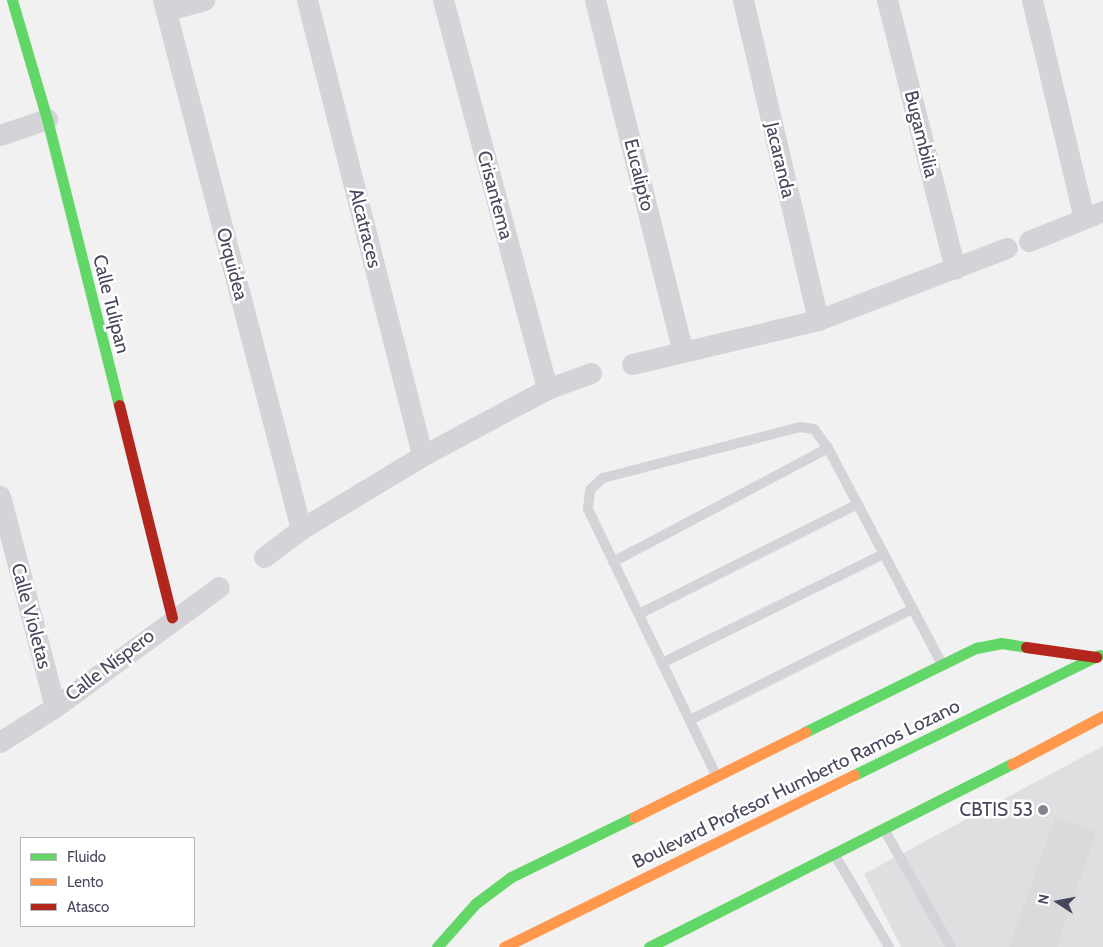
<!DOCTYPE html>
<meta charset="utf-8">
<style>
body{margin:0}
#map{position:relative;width:1103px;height:947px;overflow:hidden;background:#f1f1f1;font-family:Cabin,sans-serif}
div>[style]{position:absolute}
.education>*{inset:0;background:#dfdfe1}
.building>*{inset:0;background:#dadadd}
.lane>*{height:10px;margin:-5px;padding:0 5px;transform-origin:5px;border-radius:5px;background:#d4d4d8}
.street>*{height:21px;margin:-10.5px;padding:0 10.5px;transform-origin:10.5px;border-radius:10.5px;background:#d4d4d8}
.fast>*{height:11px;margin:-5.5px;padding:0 5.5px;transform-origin:5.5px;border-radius:5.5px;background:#63d668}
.slow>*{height:11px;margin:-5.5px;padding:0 5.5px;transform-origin:5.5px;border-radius:5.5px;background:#ff974d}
.jam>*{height:11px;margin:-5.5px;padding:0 5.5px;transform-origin:5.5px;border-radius:5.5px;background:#b3261e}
.dots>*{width:14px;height:14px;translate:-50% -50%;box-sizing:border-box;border:2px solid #fff;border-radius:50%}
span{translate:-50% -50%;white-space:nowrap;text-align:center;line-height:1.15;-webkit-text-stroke:5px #fff;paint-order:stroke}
.street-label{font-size:19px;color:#47485e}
.poi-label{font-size:19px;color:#47485e}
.right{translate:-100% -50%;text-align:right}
.legend{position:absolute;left:20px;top:837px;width:175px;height:90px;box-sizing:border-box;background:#fff;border:1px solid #b5b6bf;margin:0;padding:6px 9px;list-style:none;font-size:15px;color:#47485e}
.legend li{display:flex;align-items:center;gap:10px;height:25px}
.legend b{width:25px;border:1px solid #b5b6bf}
.north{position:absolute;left:1033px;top:877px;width:50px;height:50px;-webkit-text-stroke:4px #fff;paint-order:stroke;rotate:281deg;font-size:14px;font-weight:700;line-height:20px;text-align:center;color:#47485e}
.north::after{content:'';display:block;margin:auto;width:18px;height:22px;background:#47485e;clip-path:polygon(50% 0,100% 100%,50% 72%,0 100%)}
</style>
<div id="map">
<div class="education">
<div style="clip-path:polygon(1103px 746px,1103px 947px,901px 947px,864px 874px)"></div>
</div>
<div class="building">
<div style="clip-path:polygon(1055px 817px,1096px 832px,1057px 947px,1009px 947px)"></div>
</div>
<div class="lane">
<div style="left:613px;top:562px;width:243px;rotate:-27.9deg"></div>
<div style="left:639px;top:614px;width:245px;rotate:-26.7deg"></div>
<div style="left:662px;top:663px;width:247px;rotate:-26.2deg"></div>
<div style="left:690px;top:720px;width:249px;rotate:-26.5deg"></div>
<div style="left:716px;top:775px;width:295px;rotate:-115.7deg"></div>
<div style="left:588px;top:509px;width:19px;rotate:-84deg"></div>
<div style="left:590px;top:490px;width:18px;rotate:-43deg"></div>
<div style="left:603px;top:478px;width:203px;rotate:-14.5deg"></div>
<div style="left:800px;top:427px;width:14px;rotate:8deg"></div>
<div style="left:814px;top:429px;width:24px;rotate:54deg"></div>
<div style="left:828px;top:448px;width:244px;rotate:62.2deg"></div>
<div style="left:885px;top:831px;width:133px;rotate:60.4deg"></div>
<div style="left:836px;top:857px;width:104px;rotate:59.5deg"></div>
</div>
<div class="street">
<div style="left:163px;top:0;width:547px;rotate:75.38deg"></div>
<div style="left:307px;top:0;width:470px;rotate:75.8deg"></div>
<div style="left:443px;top:0;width:403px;rotate:75deg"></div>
<div style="left:595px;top:0;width:361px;rotate:76deg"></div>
<div style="left:743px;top:0;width:329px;rotate:76.8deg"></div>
<div style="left:887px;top:0;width:277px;rotate:75.8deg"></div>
<div style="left:1032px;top:0;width:224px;rotate:76.6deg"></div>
<div style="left:166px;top:11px;width:40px;rotate:-16deg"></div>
<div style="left:0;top:135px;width:50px;rotate:-18.8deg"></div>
<div style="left:1029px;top:241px;width:80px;rotate:-22.1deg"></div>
<div style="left:632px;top:364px;width:191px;rotate:-13.3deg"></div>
<div style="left:818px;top:320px;width:202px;rotate:-20.9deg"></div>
<div style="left:0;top:496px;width:218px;rotate:75.4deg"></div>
<div style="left:264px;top:557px;width:46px;rotate:-37.1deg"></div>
<div style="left:301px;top:529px;width:141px;rotate:-31.1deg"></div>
<div style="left:422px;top:456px;width:142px;rotate:-28.2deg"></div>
<div style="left:547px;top:389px;width:47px;rotate:-20deg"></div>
<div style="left:0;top:742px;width:65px;rotate:-32.5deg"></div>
<div style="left:55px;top:707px;width:203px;rotate:-36.2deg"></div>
</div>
<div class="fast">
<div style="left:12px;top:0;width:124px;rotate:73.6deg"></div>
<div style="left:47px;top:119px;width:295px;rotate:75.9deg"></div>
<div style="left:805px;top:732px;width:191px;rotate:-26.2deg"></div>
<div style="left:976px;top:648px;width:25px;rotate:-11deg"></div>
<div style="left:1001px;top:643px;width:25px;rotate:9deg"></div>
<div style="left:854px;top:775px;width:273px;rotate:-26.1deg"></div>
<div style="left:437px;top:947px;width:57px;rotate:-48.5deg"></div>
<div style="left:475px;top:904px;width:45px;rotate:-36.9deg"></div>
<div style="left:511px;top:877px;width:137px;rotate:-26deg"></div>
<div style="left:649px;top:947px;width:407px;rotate:-26.8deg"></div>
</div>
<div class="slow">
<div style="left:1012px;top:764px;width:103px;rotate:-27.8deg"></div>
<div style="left:634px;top:817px;width:191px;rotate:-26.4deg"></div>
<div style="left:504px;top:947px;width:390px;rotate:-26.2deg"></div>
</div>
<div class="jam">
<div style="left:119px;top:405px;width:219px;rotate:76deg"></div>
<div style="left:1026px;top:647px;width:71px;rotate:8.1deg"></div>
</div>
<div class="dots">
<div style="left:1043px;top:810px;background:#828391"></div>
</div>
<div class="street-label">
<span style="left:921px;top:134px;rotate:76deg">Bugambilia</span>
<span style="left:780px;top:160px;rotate:77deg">Jacaranda</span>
<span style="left:639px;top:175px;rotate:76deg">Eucalipto</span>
<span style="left:495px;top:195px;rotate:75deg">Crisantema</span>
<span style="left:365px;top:228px;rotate:76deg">Alcatraces</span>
<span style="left:232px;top:264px;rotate:75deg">Orquidea</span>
<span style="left:111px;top:304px;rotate:76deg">Calle Tulipan</span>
<span style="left:31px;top:616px;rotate:75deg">Calle Violetas</span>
<span style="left:110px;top:665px;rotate:-37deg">Calle Níspero</span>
<span style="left:796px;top:784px;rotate:-26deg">Boulevard Profesor Humberto Ramos Lozano</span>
</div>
<div class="poi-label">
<span class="right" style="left:1033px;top:810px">CBTIS 53</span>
</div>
<ul class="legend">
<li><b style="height:6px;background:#63d668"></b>Fluido</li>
<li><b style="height:6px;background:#ff974d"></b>Lento</li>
<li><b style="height:6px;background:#b3261e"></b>Atasco</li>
</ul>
<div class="north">N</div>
</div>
